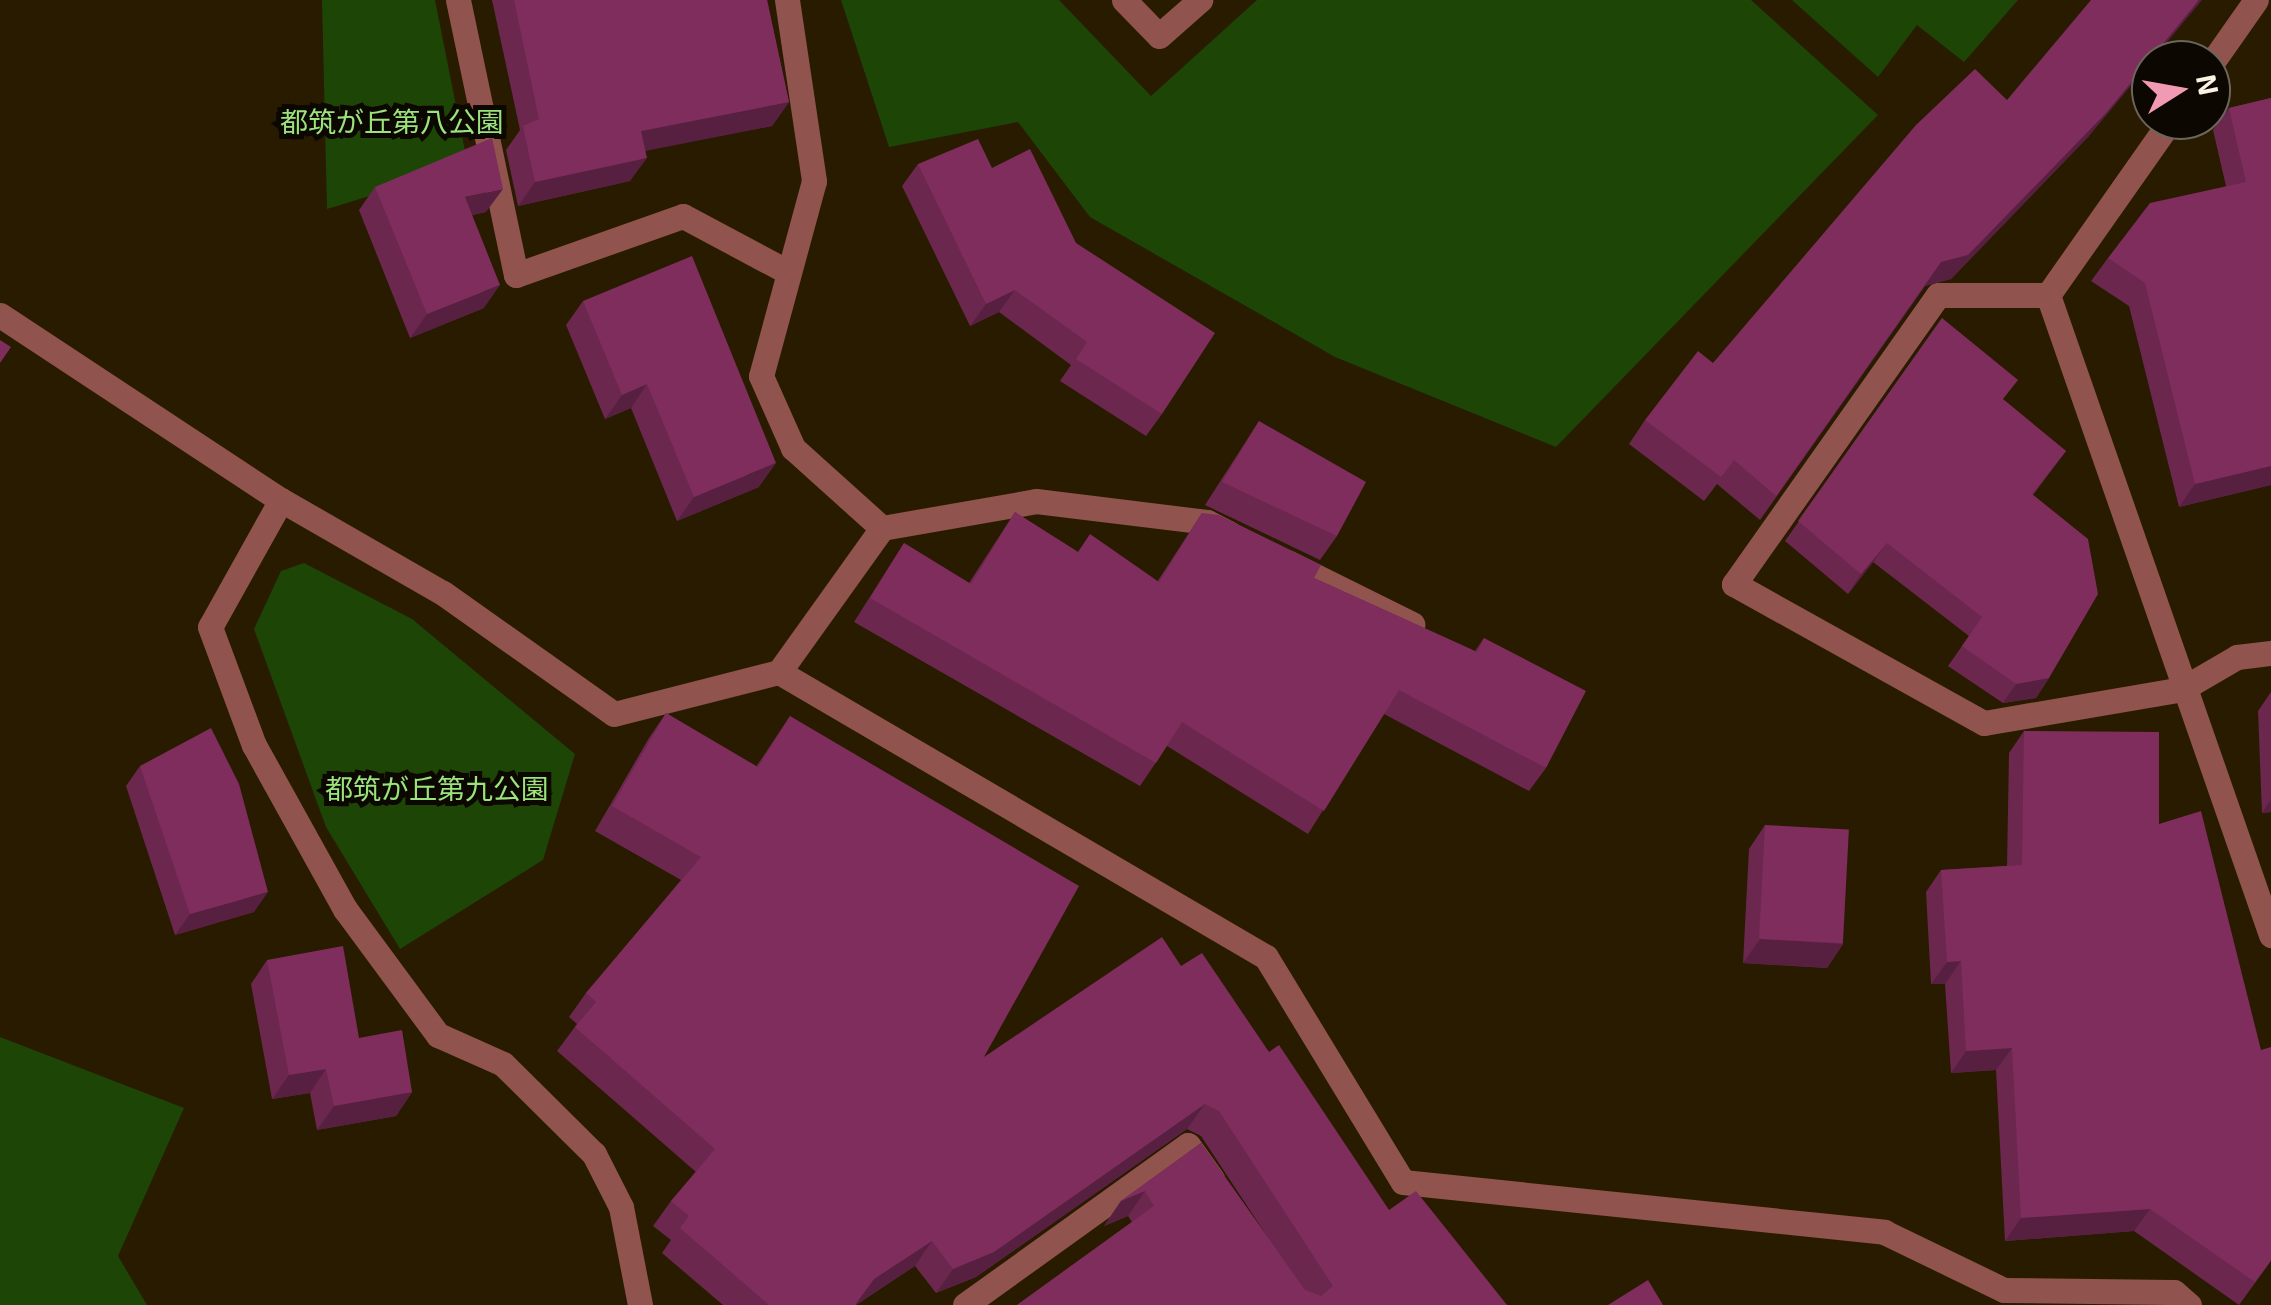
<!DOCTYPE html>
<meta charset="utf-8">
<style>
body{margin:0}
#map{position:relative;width:2271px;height:1305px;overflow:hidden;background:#281b00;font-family:"Exo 2","Noto Sans JP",sans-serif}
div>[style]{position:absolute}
.green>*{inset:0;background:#1d4506}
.minor>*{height:25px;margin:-12.5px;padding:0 12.5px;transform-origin:12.5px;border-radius:12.5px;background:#90534d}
.wall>*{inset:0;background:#6c274f}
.shaded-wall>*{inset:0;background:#582040}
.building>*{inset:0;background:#7e2d5c;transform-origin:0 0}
span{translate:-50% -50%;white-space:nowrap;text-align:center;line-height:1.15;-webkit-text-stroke:10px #0c0701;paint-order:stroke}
.park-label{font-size:28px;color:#9be47c}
.north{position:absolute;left:2131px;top:40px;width:100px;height:100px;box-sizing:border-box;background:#0c0701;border:2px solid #6c655b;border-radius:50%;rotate:79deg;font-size:28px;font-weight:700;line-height:40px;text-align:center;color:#fbf3e2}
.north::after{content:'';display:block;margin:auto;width:35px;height:45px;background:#f19ab3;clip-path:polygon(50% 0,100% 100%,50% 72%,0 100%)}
</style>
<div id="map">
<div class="green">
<div style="clip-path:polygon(322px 0,435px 0,468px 166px,327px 209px)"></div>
<div style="clip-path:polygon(841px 0,1059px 0,1151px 96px,1257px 0,1751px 0,1878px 115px,1556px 447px,1335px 357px,1090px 217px,1018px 122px,889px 147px)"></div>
<div style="clip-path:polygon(1792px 0,2018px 0,1964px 62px,1917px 25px,1878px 77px)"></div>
<div style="clip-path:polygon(304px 563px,412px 619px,575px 754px,543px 860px,400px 949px,326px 827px,254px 629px,281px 571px)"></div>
<div style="clip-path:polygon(0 1037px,184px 1108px,118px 1256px,147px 1305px,0 1305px)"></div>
</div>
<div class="minor">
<div style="left:458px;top:0;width:281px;rotate:78.1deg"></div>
<div style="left:516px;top:275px;width:177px;rotate:-19.5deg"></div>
<div style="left:683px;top:216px;width:119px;rotate:28.1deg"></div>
<div style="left:787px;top:0;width:183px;rotate:81.5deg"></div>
<div style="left:814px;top:181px;width:202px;rotate:105.2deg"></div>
<div style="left:761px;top:376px;width:79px;rotate:66deg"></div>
<div style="left:793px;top:448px;width:120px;rotate:42deg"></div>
<div style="left:1124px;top:0;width:50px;rotate:45.8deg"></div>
<div style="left:1159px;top:36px;width:55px;rotate:-41.3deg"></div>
<div style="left:2211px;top:64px;width:78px;rotate:-54.9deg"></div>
<div style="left:2171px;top:120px;width:214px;rotate:125.1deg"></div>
<div style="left:2048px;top:295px;width:678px;rotate:70.79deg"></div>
<div style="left:2048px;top:295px;width:110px;rotate:180deg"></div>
<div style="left:1938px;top:295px;width:354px;rotate:125.2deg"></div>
<div style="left:1734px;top:584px;width:286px;rotate:29.1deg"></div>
<div style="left:1984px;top:723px;width:201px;rotate:-9.7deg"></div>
<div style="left:2182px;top:689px;width:64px;rotate:-30.2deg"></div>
<div style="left:2237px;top:657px;width:34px;rotate:-7deg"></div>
<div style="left:0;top:315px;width:336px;rotate:33.4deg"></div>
<div style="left:281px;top:500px;width:145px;rotate:119.2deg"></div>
<div style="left:210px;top:627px;width:126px;rotate:69.6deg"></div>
<div style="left:254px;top:745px;width:188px;rotate:61deg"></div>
<div style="left:345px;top:909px;width:157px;rotate:53.6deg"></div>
<div style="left:438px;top:1035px;width:71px;rotate:24deg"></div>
<div style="left:503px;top:1064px;width:128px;rotate:44.7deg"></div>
<div style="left:594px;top:1154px;width:59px;rotate:63deg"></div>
<div style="left:621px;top:1207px;width:100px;rotate:79deg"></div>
<div style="left:281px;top:500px;width:187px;rotate:29.9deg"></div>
<div style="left:443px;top:593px;width:209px;rotate:35.3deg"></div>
<div style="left:614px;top:714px;width:170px;rotate:-14.3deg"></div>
<div style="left:779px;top:672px;width:564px;rotate:30.34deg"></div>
<div style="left:1266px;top:957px;width:263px;rotate:58.7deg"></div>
<div style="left:1403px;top:1182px;width:484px;rotate:5.9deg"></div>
<div style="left:1884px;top:1232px;width:133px;rotate:25.8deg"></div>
<div style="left:2004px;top:1290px;width:170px;rotate:0.7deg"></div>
<div style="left:2174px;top:1292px;width:20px;rotate:41deg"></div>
<div style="left:1287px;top:562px;width:140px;rotate:26.4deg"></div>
<div style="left:779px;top:672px;width:177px;rotate:-54.4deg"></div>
<div style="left:882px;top:528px;width:156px;rotate:-9.9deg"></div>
<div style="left:1036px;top:501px;width:172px;rotate:7deg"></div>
<div style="left:1207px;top:522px;width:25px;rotate:27deg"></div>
<div style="left:965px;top:1305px;width:274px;rotate:-35.7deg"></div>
<div style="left:1188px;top:1145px;width:42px;rotate:54.8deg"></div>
</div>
<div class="wall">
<div style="clip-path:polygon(492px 0,767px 0,789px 102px,772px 126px,646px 150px,630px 181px,518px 206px,506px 150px,520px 130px)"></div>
<div style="clip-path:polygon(2271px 98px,2271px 485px,2179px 507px,2129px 306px,2091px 281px,2108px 258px,2226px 186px,2213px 130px,2229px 108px)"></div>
<div style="clip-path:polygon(2007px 100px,2089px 136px,1951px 279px,1925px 286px,1760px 520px,1717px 484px,1704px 501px,1629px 444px,1645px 420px,1713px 363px)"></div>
<div style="clip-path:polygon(918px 164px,992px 168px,1076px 243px,1162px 414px,1146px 436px,1060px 381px,1071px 365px,999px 312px,970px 326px,902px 186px)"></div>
<div style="clip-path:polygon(375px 187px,486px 212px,472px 215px,484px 308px,410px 338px,359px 210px)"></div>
<div style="clip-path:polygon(583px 301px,759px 487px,677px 521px,631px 408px,605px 419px,566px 325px)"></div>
<div style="clip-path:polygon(1942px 318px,2004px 401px,2066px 451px,2033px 495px,2049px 678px,2036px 698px,2003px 703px,1948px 666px,1969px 636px,1873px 562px,1848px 594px,1785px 541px)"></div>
<div style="clip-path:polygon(1259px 421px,1337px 536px,1320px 560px,1205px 505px)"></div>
<div style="clip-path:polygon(1015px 512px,1078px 552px,1157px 582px,1202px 513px,1314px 578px,1475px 651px,1484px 638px,1546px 768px,1529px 791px,1384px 714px,1308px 834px,1167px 746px,1140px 786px,854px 622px,904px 543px,969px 583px)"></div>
<div style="clip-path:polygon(2271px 692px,2271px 812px,2262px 813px,2258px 711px)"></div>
<div style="clip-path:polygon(666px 713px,756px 767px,790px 716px,984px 1057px,1181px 966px,1269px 1052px,1389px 1210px,1507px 1305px,1017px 1305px,1132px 1222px,1128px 1216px,1104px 1226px,1121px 1201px,1201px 1143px,1267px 1236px,1201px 1136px,1187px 1129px,976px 1277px,936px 1293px,915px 1266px,856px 1305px,723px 1305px,662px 1253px,671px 1240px,653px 1226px,671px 1201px,696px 1172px,557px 1051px,577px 1024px,569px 1017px,586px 993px,681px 880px,595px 831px,649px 738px)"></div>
<div style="clip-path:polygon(2024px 731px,2159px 824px,2271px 1261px,2239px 1305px,2134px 1231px,2005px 1241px,1996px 1070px,1951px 1073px,1945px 984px,1931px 984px,1926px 892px,1941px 870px,2007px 866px,2009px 753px)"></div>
<div style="clip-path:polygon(140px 766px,254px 912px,175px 935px,126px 786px)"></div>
<div style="clip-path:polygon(1765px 825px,1843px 944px,1827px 968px,1743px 963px,1749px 849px)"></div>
<div style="clip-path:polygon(267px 960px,359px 1038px,412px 1092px,396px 1116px,317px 1130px,310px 1093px,272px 1099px,251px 984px)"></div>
</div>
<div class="shaded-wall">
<div style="clip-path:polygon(2199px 0,2202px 0,2089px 136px,1951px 279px,1925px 286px,1760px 520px,1941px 262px)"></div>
<div style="clip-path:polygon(789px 102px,772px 126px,625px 155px,641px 131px)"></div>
<div style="clip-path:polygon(647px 158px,630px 181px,518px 206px,535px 182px)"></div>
<div style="clip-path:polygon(503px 189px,486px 212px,448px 221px,465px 197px)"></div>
<div style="clip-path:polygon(500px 285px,484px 308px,410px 338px,427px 314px)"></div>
<div style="clip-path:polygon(1015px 290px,999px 312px,970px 326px,986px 304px)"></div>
<div style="clip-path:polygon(647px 384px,631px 408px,605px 419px,622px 395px)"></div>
<div style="clip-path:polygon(776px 463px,759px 487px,677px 521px,694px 497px)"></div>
<div style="clip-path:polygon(2271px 466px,2271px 485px,2179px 507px,2195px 484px)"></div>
<div style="clip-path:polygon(1887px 543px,1873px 562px,1848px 594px,1861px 574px)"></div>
<div style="clip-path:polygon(2049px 678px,2036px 698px,2003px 703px,2016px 684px)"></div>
<div style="clip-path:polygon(2271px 799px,2271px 812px,2262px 813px)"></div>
<div style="clip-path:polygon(268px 892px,254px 912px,175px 935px,190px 914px)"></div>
<div style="clip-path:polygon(1760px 939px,1843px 944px,1827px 968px,1743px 963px)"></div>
<div style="clip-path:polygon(1961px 961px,1945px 984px,1931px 984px,1947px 962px)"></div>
<div style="clip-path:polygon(2012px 1048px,1996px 1070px,1951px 1073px,1966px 1051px)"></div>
<div style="clip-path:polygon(326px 1069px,310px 1093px,272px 1099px,289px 1075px)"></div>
<div style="clip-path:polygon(412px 1092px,396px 1116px,317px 1130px,334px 1106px)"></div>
<div style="clip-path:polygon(1205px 1104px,1187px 1129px,976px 1277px,936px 1293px,953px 1269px)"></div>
<div style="clip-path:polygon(1145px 1191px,1128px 1216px,1104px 1226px,1121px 1201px)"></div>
<div style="clip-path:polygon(2150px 1209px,2134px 1231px,2005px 1241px,2021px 1218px)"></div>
<div style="clip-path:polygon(932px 1241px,915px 1266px,855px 1305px,874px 1279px)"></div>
</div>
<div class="building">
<div style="clip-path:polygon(514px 0,767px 0,789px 102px,641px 131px,647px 158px,535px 182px,523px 126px,539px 119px)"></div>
<div style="clip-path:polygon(2091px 0,2199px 0,2106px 113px,1968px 255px,1941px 262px,1776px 496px,1734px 460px,1721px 477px,1645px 420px,1698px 351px,1713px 363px,1916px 125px,1975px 69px,2007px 100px)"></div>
<div style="clip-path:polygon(2271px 98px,2271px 466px,2195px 484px,2145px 283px,2108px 258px,2150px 203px,2246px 182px,2229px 108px)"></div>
<div style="clip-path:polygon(492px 138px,503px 189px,465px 197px,500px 285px,427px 314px,375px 187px)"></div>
<div style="clip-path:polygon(978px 139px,992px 168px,1030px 149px,1076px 243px,1215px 333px,1162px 414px,1076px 359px,1087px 342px,1015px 290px,986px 304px,918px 164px)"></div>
<div style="clip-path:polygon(692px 256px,776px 463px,694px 497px,647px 384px,622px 395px,583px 301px)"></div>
<div style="clip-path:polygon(1942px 318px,2018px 380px,2003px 399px,2066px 451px,2032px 494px,2088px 539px,2098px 594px,2049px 678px,2016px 684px,1962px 646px,1982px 617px,1887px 543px,1861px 574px,1798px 521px)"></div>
<div style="clip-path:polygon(0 340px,11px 347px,0 363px)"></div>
<div style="clip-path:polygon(1259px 421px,1366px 482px,1337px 536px,1222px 482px)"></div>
<div style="clip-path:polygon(1015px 512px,1078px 552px,1090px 534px,1159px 582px,1202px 513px,1219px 515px,1321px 565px,1314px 578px,1477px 652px,1484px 638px,1586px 691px,1546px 768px,1399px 690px,1324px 811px,1182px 722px,1156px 763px,870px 598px,904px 543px,971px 584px)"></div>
<div style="clip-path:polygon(666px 713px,758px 767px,790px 716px,1079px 886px,984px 1057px,1162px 937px,1181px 966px,1202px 953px,1269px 1052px,1279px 1045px,1389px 1210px,1416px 1191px,1507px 1305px,1017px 1305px,1154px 1206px,1145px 1191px,1121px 1201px,1201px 1143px,1305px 1290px,1321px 1296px,1333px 1286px,1219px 1111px,1205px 1104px,994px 1252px,953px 1269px,932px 1241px,874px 1279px,855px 1305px,769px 1305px,680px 1228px,689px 1216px,671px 1201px,715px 1149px,575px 1027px,596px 1002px,586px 993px,701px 857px,612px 806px)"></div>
<div style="clip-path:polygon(211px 728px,239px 784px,268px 892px,190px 914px,140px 766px)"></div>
<div style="clip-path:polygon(2024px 731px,2159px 732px,2159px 824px,2201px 811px,2261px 1050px,2271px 1047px,2271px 1260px,2255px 1282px,2150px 1209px,2021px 1218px,2012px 1048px,1966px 1051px,1961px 961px,1947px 962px,1941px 870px,2022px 865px)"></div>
<div style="left:1765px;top:825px;width:84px;height:114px;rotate:3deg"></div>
<div style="clip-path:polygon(343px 946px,359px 1038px,402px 1030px,412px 1092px,334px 1106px,326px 1069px,289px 1075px,267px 960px)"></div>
<div style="clip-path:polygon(1648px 1280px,1663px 1305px,1608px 1305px)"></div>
</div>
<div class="park-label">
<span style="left:392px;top:121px">都筑が丘第八公園</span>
<span style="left:437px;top:788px">都筑が丘第九公園</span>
</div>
<div class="north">N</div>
</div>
